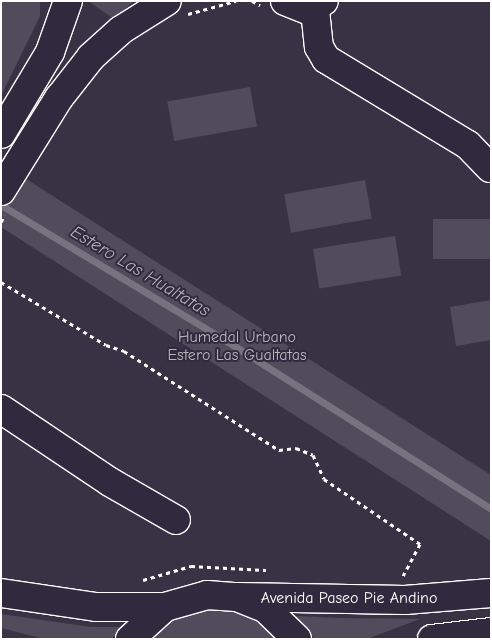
<!DOCTYPE html>
<style>
body{margin:0}
#map{position:relative;width:492px;height:640px;overflow:hidden;background:#373345;font-family:"Comic Neue",sans-serif}
div>[style]{position:absolute}
.green>*{inset:0;background:#514c5c;transform-origin:0 0}
.stream>*{height:7px;margin:-3.5px;padding:0 3.5px;transform-origin:3.5px;border-radius:3.5px;background:#76737f}
.path>*{height:3px;margin-top:-1.5px;transform-origin:0;background:repeating-linear-gradient(90deg,#fff 0 4px,transparent 0 8px)}
.roads{filter:drop-shadow(1px 0 #fff) drop-shadow(-1px 0 #fff) drop-shadow(0 1px #fff) drop-shadow(0 -1px #fff)}
.minor>*{height:28px;margin:-14px;padding:0 14px;transform-origin:14px;border-radius:14px;background:#2f2a3d}
.major>*{height:28px;margin:-14px;padding:0 14px;transform-origin:14px;border-radius:14px;background:#2f2a3d}
span{translate:-50% -50%;white-space:nowrap;text-align:center;line-height:1.15;-webkit-text-stroke:4px #2f2a3d;paint-order:stroke}
.park-label{font-size:16px;color:#b9b7be}
.street-label{font-size:16px;color:#fff}
.water-label{font-size:18px;color:#b4b2b9;font-style:italic}
.frame{position:absolute;inset:0;border:2px solid #fff;pointer-events:none}
</style>
<div id="map">
<div class="green">
<div style="clip-path:polygon(1px 1px,40px 1px,40px 16px,1px 96px)"></div>
<div style="clip-path:polygon(88px 1px,134px 1px,114px 19px)"></div>
<div style="left:250px;top:87px;width:40px;height:84px;rotate:80deg"></div>
<div style="clip-path:polygon(1px 163px,491px 475px,491px 541px,1px 227px)"></div>
<div style="left:365px;top:180px;width:39px;height:82px;rotate:80deg"></div>
<div style="left:491px;top:219px;width:40px;height:58px;rotate:90deg"></div>
<div style="left:395px;top:236px;width:40px;height:83px;rotate:81deg"></div>
<div style="clip-path:polygon(491px 300px,491px 340px,456px 346px,450px 307px)"></div>
<div style="clip-path:polygon(201px 607px,230px 607px,257px 617px,284px 639px,145px 639px,173px 616px)"></div>
<div style="clip-path:polygon(1px 614px,91px 627px,121px 627px,112px 639px,44px 639px,1px 628px)"></div>
<div style="clip-path:polygon(296px 616px,340px 618px,420px 619px,367px 639px,314px 639px)"></div>
</div>
<div class="stream">
<div style="left:1px;top:205px;width:262px;rotate:31.1deg"></div>
<div style="left:225px;top:340px;width:315px;rotate:32.4deg"></div>
</div>
<div class="path">
<div style="left:252px;top:1px;width:9px;rotate:27deg"></div>
<div style="left:188px;top:14px;width:50px;rotate:-15.2deg"></div>
<div style="left:1px;top:222px;width:8px;rotate:-60deg"></div>
<div style="left:1px;top:282px;width:122px;rotate:31deg"></div>
<div style="left:106px;top:345px;width:19px;rotate:18deg"></div>
<div style="left:124px;top:351px;width:184px;rotate:32.6deg"></div>
<div style="left:279px;top:450px;width:17px;rotate:-7deg"></div>
<div style="left:296px;top:448px;width:18px;rotate:22deg"></div>
<div style="left:313px;top:455px;width:26px;rotate:65deg"></div>
<div style="left:324px;top:479px;width:116px;rotate:34.1deg"></div>
<div style="left:420px;top:544px;width:36px;rotate:118deg"></div>
<div style="left:143px;top:580px;width:50px;rotate:-16.3deg"></div>
<div style="left:191px;top:566px;width:75px;rotate:3.1deg"></div>
</div>
<div class="roads">
<div class="minor">
<div style="left:285px;top:1px;width:27px;rotate:22deg"></div>
<div style="left:310px;top:11px;width:17px;rotate:-36deg"></div>
<div style="left:315px;top:10px;width:37px;rotate:84deg"></div>
<div style="left:319px;top:47px;width:14px;rotate:60deg"></div>
<div style="left:326px;top:59px;width:166px;rotate:31.2deg"></div>
<div style="left:468px;top:145px;width:32px;rotate:46deg"></div>
<div style="left:1px;top:134px;width:96px;rotate:-59.1deg"></div>
<div style="left:50px;top:52px;width:54px;rotate:-70.6deg"></div>
<div style="left:1px;top:191px;width:110px;rotate:-58.1deg"></div>
<div style="left:59px;top:98px;width:52px;rotate:-52deg"></div>
<div style="left:91px;top:57px;width:40px;rotate:-42deg"></div>
<div style="left:121px;top:30px;width:54px;rotate:-32.2deg"></div>
<div style="left:1px;top:409px;width:131px;rotate:33.8deg"></div>
<div style="left:110px;top:482px;width:76px;rotate:29.9deg"></div>
</div>
<div class="major">
<div style="left:1px;top:593px;width:96px;rotate:8.4deg"></div>
<div style="left:96px;top:607px;width:69px"></div>
<div style="left:237px;top:597px;width:168px;rotate:1deg"></div>
<div style="left:405px;top:600px;width:86px;rotate:-4.7deg"></div>
<div style="left:130px;top:639px;width:47px;rotate:-42.4deg"></div>
<div style="left:165px;top:607px;width:44px;rotate:-15.9deg"></div>
<div style="left:207px;top:595px;width:30px;rotate:4deg"></div>
<div style="left:237px;top:597px;width:31px;rotate:22deg"></div>
<div style="left:266px;top:609px;width:43px;rotate:44.1deg"></div>
<div style="left:432px;top:639px;width:59px;rotate:-6.8deg"></div>
</div>
</div>
<div class="park-label">
<span style="left:237px;top:346px">Humedal Urbano<br>Estero Las Gualtatas</span>
</div>
<div class="street-label">
<span style="left:349px;top:598px">Avenida Paseo Pie Andino</span>
</div>
<div class="water-label">
<span style="left:140px;top:272px;rotate:31deg">Estero Las Hualtatas</span>
</div>
<div class="frame"></div>
</div>
